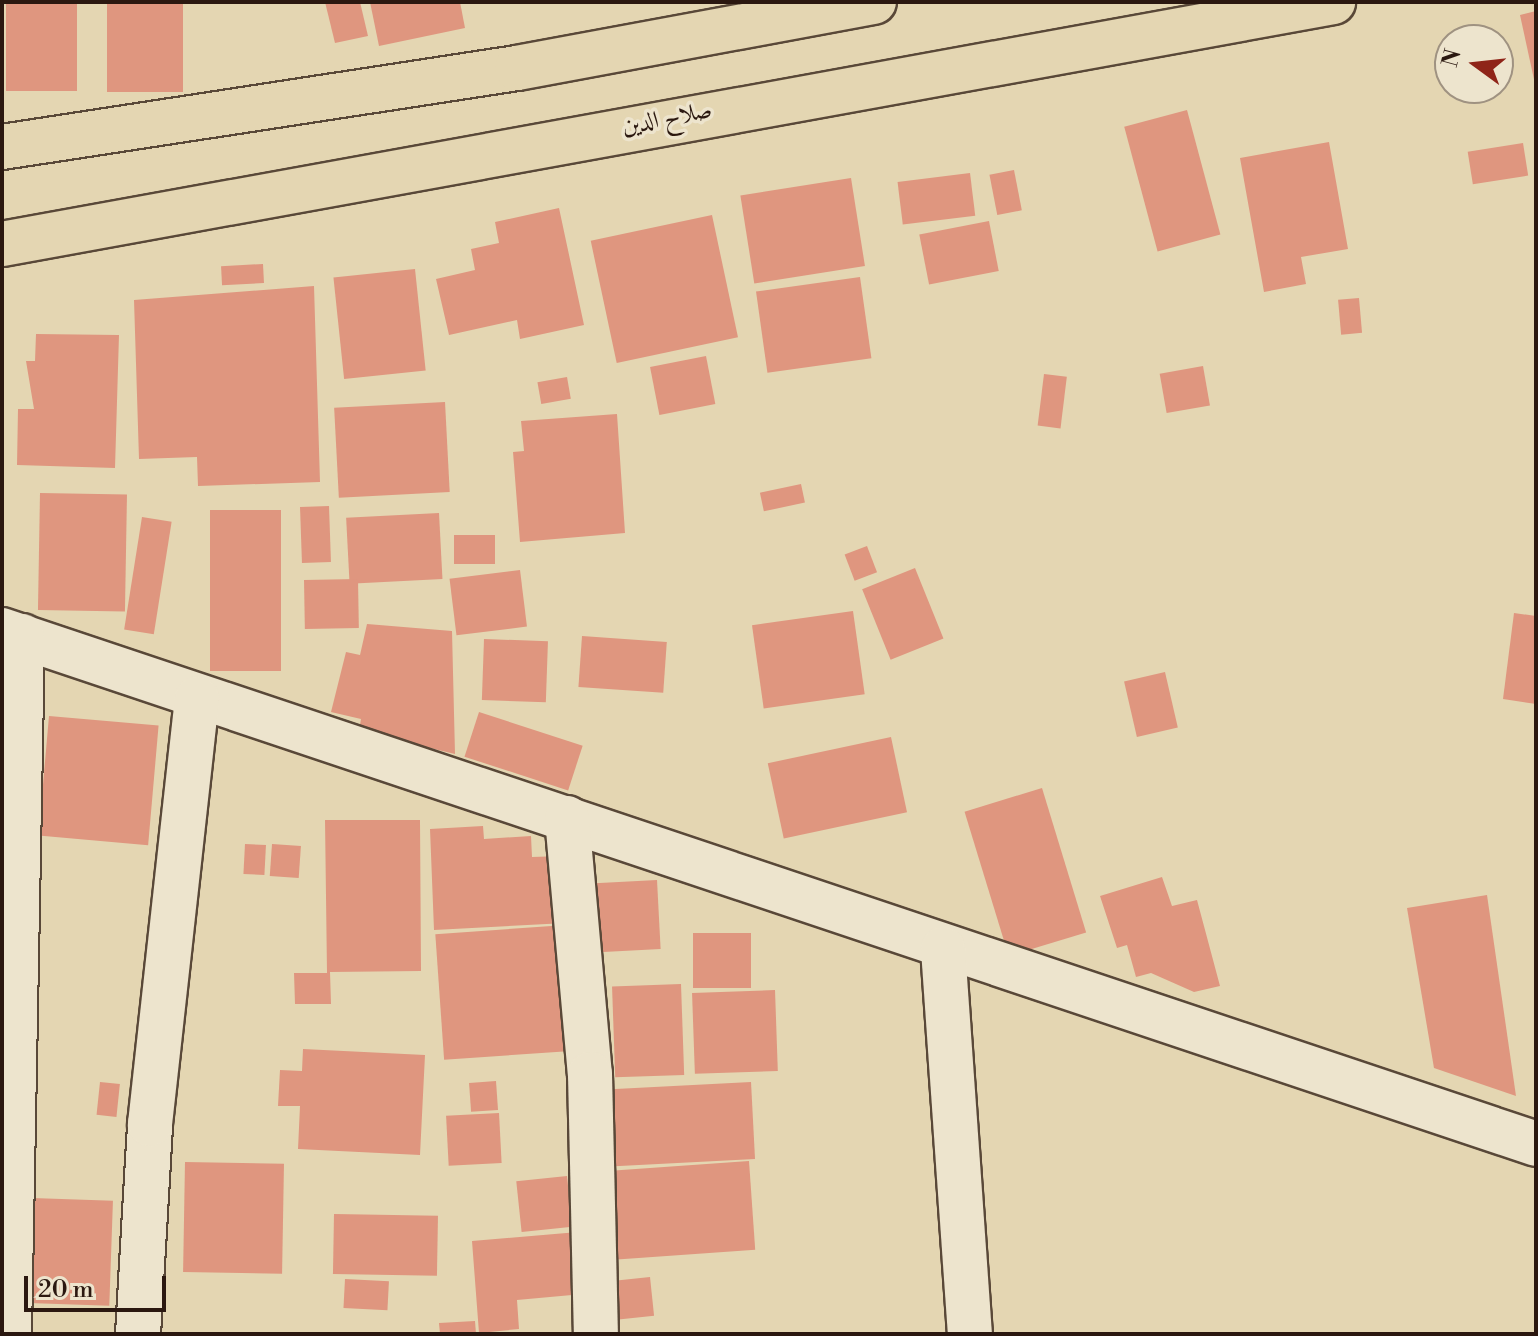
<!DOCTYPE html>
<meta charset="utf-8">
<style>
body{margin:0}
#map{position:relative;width:1538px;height:1336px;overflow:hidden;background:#e4d6b2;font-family:"Libre Bodoni",Amiri,serif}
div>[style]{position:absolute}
.building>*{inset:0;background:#df967f;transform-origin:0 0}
.roads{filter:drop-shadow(2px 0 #594838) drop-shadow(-2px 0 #594838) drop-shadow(0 2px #594838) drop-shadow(0 -2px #594838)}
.minor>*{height:44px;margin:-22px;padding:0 22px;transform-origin:22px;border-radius:22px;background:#ede4cd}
.trunk>*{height:44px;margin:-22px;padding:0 22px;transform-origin:22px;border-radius:22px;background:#e4d6b2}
span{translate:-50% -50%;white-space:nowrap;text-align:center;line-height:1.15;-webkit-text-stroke:7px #ede4cd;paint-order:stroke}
.street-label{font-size:24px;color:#2b1810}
.frame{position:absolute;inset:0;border:4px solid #2b1810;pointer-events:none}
.north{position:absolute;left:1434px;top:24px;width:80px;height:80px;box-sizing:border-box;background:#ede4cd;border:2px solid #9f9281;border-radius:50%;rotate:285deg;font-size:22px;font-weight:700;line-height:32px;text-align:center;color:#2b1810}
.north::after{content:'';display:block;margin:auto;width:28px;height:36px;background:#8f2418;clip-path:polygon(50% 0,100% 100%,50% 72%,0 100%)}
.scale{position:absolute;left:24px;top:1276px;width:142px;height:36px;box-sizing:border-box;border:4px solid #2b1810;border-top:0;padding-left:10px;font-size:24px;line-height:28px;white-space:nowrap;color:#2b1810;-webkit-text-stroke:6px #ede4cd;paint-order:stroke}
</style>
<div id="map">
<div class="building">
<div style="left:6px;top:2px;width:71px;height:89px"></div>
<div style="left:107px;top:2px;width:76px;height:90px"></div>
<div style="clip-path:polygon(325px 2px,360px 2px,368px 36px,335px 43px)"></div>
<div style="clip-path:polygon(370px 2px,460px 2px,465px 28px,379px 46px)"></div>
<div style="clip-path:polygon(1536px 11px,1536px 83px,1535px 84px,1520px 15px)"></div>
<div style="left:1187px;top:110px;width:129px;height:65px;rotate:75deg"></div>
<div style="clip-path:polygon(1329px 142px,1348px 249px,1301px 257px,1306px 284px,1264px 292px,1240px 158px)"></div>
<div style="left:1523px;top:143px;width:33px;height:56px;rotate:81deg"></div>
<div style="left:1014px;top:170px;width:41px;height:25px;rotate:79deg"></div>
<div style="left:970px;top:173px;width:43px;height:73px;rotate:83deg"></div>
<div style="left:851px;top:178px;width:89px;height:112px;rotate:81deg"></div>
<div style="clip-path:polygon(559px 208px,584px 325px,520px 339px,517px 320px,449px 335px,436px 279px,475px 270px,471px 249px,499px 243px,495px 222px)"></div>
<div style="left:712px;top:215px;width:125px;height:124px;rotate:78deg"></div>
<div style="left:989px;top:221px;width:51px;height:71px;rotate:79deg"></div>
<div style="left:263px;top:264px;width:19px;height:42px;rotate:87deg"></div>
<div style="left:415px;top:269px;width:102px;height:82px;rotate:84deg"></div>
<div style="left:860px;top:277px;width:82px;height:105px;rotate:82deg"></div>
<div style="clip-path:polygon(314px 286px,320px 482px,198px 486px,197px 457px,139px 459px,134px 300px)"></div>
<div style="left:1359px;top:298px;width:35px;height:21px;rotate:85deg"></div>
<div style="clip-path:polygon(36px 334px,119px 335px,115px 468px,17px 465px,18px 409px,34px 409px,26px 361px,35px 361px)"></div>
<div style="left:706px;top:356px;width:49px;height:57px;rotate:79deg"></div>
<div style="left:1203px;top:366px;width:40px;height:44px;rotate:80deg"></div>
<div style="left:1044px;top:374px;width:23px;height:52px;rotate:7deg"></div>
<div style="left:567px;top:377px;width:22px;height:30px;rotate:80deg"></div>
<div style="left:445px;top:402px;width:90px;height:111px;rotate:87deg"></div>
<div style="clip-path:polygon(617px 414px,625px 533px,520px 542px,513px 452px,524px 451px,521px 421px)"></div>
<div style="left:801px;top:484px;width:19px;height:42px;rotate:78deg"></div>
<div style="left:40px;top:493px;width:87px;height:117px;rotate:1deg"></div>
<div style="left:329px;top:506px;width:56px;height:29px;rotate:88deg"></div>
<div style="left:210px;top:510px;width:71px;height:161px"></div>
<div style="left:439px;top:513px;width:66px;height:93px;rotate:87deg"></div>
<div style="left:142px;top:517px;width:30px;height:114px;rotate:9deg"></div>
<div style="left:454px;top:535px;width:41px;height:29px"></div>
<div style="left:867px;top:546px;width:28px;height:24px;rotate:69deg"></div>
<div style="left:915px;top:568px;width:76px;height:57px;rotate:68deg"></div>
<div style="left:520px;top:570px;width:57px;height:71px;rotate:83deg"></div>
<div style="left:358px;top:579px;width:49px;height:54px;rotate:89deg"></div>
<div style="left:853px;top:611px;width:84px;height:102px;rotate:82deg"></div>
<div style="clip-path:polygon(1514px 613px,1536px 616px,1536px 704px,1503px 699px)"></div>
<div style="clip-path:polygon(367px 624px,452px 631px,455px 754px,359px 731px,361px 719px,331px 712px,346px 652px,360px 655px)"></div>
<div style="left:582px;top:636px;width:85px;height:51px;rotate:4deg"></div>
<div style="left:484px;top:639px;width:64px;height:61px;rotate:2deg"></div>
<div style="left:1165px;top:672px;width:57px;height:42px;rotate:77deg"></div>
<div style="left:479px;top:712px;width:109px;height:47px;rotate:18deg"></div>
<div style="left:49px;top:716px;width:110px;height:120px;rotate:5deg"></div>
<div style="left:891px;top:737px;width:77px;height:126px;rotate:78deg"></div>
<div style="left:1042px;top:788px;width:151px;height:81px;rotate:73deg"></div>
<div style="clip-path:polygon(325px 820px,420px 820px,421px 971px,330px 972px,331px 1004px,295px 1004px,294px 973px,327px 973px)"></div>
<div style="clip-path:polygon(483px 826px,484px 839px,531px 836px,532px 857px,562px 856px,566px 923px,434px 930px,430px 829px)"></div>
<div style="left:245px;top:844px;width:21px;height:30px;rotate:3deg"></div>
<div style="left:272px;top:844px;width:29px;height:32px;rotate:4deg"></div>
<div style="clip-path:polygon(1162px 877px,1172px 906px,1197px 900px,1220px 986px,1194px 992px,1151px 973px,1136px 977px,1127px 945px,1117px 948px,1100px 896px)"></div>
<div style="left:657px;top:880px;width:69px;height:67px;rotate:87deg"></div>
<div style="clip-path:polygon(1487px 895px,1516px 1096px,1434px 1068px,1407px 908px)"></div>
<div style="left:566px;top:925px;width:126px;height:131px;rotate:86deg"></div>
<div style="left:751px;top:933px;width:55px;height:58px;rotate:90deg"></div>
<div style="left:681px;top:984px;width:91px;height:69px;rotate:88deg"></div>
<div style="left:775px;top:990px;width:81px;height:83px;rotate:88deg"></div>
<div style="clip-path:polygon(303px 1049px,425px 1055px,420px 1155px,298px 1149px,300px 1106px,278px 1106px,280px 1070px,302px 1071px)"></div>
<div style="left:496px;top:1081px;width:29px;height:27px;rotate:86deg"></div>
<div style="left:100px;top:1082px;width:20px;height:33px;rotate:6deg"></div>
<div style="left:751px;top:1082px;width:77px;height:155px;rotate:87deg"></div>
<div style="left:499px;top:1113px;width:50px;height:53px;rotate:87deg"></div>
<div style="left:749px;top:1161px;width:89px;height:149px;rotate:86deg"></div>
<div style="left:185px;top:1162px;width:99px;height:110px;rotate:1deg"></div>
<div style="left:567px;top:1176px;width:51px;height:51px;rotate:84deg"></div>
<div style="left:32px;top:1198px;width:81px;height:105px;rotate:2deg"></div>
<div style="left:334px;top:1214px;width:104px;height:60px;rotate:1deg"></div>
<div style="clip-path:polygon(578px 1232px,583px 1294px,517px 1300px,519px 1329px,479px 1333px,472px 1241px)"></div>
<div style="left:650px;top:1277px;width:39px;height:50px;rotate:84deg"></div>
<div style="left:345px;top:1279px;width:44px;height:29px;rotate:3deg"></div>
<div style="clip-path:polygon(475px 1321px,476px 1334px,440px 1334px,439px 1323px)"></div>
</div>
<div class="roads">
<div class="minor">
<div style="left:2px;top:630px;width:1618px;rotate:18.52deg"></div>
<div style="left:567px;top:818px;width:257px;rotate:84.9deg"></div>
<div style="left:590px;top:1074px;width:260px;rotate:88.7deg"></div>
<div style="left:943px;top:949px;width:386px;rotate:86deg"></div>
<div style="left:9px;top:1334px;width:698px;rotate:-88.93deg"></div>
<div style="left:138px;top:1334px;width:210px;rotate:-86.7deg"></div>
<div style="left:150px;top:1124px;width:428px;rotate:-83.7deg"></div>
</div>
<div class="trunk">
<div style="left:2px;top:147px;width:521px;rotate:-8.72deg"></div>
<div style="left:517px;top:68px;width:363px;rotate:-10.5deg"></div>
<div style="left:2px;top:244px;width:1353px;rotate:-10.3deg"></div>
</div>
</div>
<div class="street-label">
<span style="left:667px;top:119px;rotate:-11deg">صلاح الدين</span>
</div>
<div class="frame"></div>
<div class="north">N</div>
<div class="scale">20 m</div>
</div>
